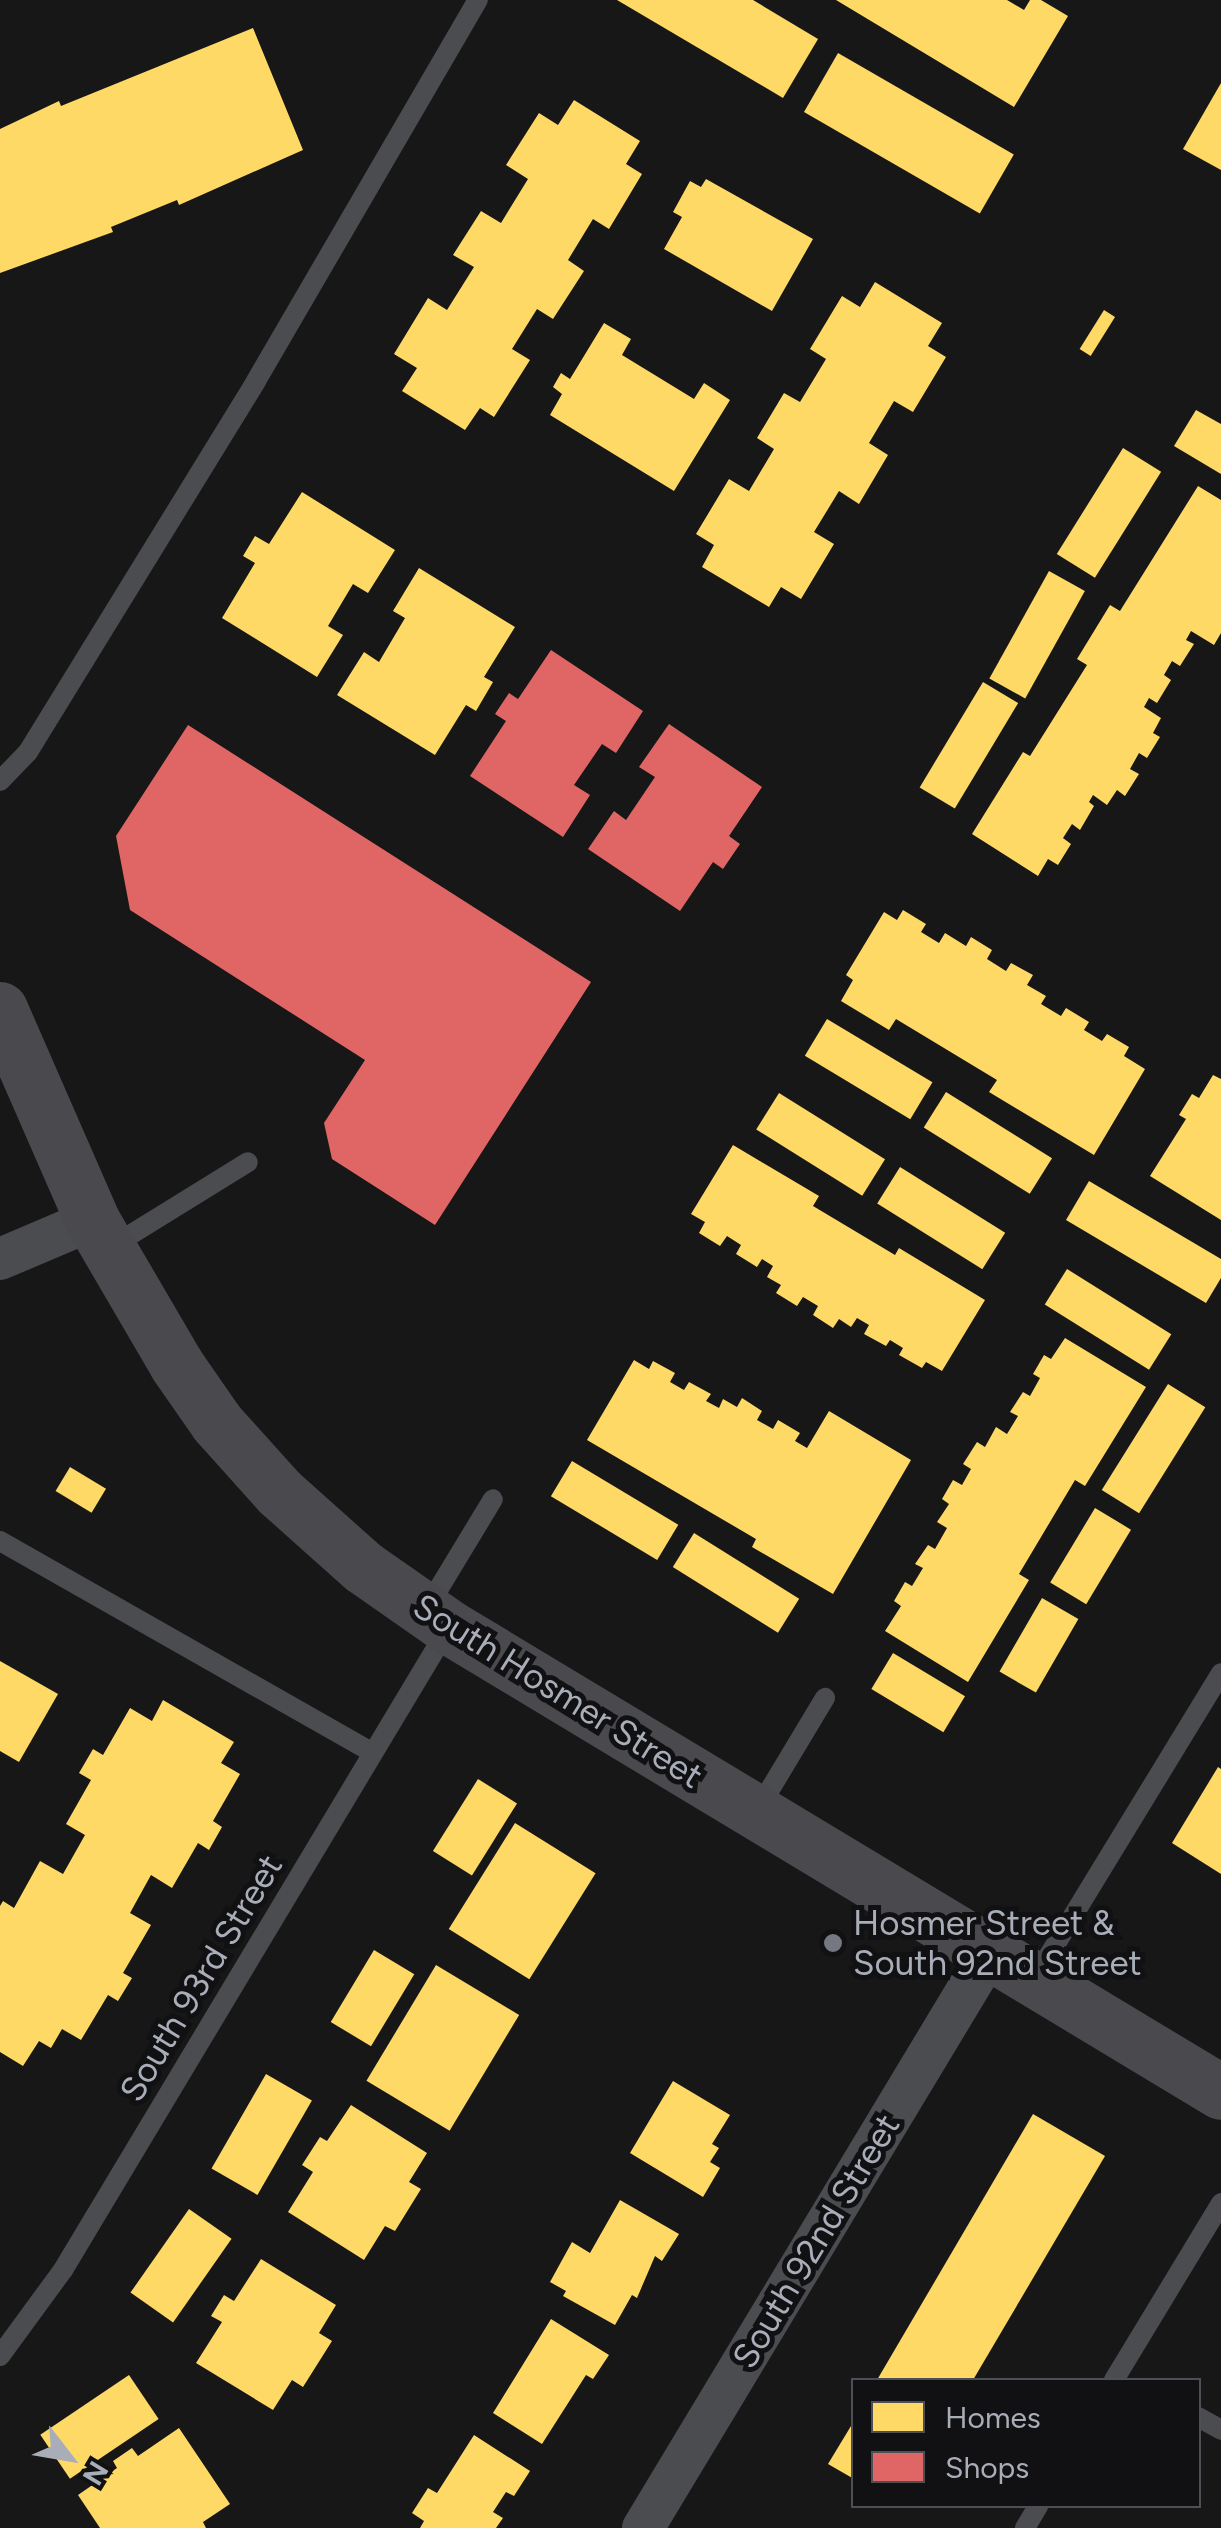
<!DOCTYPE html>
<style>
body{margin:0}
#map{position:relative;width:1221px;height:2528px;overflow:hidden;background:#171717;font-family:Figtree,sans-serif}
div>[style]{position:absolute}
.homes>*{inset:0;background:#ffd966;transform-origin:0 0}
.shops>*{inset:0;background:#e06666}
.service>*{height:20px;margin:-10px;padding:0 10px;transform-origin:10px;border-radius:10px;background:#4b4c50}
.minor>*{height:42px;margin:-21px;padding:0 21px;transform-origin:21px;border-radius:21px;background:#4b4c50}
.secondary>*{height:55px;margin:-27.5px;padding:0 27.5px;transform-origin:27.5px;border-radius:27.5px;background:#4a4a4e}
.dots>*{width:28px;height:28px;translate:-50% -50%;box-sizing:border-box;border:5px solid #111113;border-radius:50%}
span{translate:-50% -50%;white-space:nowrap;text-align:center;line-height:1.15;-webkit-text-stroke:10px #111113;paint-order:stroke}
.street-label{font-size:35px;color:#a8adb8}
.poi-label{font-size:35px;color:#a8adb8}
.left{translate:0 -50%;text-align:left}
.legend{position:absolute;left:851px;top:2378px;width:350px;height:130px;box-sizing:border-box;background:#111113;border:2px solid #4d4f55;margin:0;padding:12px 18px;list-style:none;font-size:30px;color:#a8adb8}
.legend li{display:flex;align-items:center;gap:20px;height:50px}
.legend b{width:50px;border:2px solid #4d4f55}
.north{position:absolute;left:20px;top:2408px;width:100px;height:100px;-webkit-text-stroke:8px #111113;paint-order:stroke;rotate:121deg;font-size:28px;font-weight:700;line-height:40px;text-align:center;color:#a8adb8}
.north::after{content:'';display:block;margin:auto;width:35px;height:45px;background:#a8adb8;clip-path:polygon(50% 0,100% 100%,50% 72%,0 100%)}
</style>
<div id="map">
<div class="homes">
<div style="clip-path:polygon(617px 0,753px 0,818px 39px,783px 98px)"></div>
<div style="clip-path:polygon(836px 0,1007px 0,1024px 10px,1030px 0,1041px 0,1068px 16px,1014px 107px)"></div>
<div style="clip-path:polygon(253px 28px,303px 150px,179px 205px,177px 200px,111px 227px,113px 232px,0 273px,0 129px,59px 101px,61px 106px)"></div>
<div style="left:838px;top:53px;width:203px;height:68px;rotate:30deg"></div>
<div style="clip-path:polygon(1221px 83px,1221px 170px,1183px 149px)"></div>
<div style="clip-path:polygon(574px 100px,640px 141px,626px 164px,642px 174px,609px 229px,593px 219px,568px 260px,584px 271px,553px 319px,537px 309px,512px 349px,530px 360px,494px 417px,480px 408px,465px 430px,402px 391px,417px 368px,394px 354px,428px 298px,447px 310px,474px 267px,453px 255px,481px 211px,501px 223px,528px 179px,506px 165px,539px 113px,558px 125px)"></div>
<div style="clip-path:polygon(706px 179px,813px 239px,772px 311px,664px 249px,682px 217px,673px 212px,690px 181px,701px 187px)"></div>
<div style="clip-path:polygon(875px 282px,942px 323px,928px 346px,946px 357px,913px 412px,894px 401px,869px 443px,888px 455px,859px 504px,839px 491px,814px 532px,834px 544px,801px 599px,781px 587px,769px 607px,702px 567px,714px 545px,696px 534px,729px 479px,749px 491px,774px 449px,757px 438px,784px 393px,800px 402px,826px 359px,810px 349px,842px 296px,860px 307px)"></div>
<div style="left:1104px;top:310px;width:13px;height:46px;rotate:32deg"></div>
<div style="clip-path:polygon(604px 323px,631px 339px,622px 355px,694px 399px,704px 383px,730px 400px,674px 491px,550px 415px,562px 394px,553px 387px,561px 373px,570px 379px)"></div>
<div style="clip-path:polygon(1196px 410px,1221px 424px,1221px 474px,1174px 446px)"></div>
<div style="left:1123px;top:448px;width:45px;height:125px;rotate:32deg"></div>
<div style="clip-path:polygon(1198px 486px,1221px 500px,1221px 633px,1214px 645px,1191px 631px,1186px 640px,1194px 644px,1180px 666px,1172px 661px,1164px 675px,1171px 680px,1157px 703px,1149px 698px,1144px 707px,1161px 718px,1153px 733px,1160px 737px,1147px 758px,1139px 753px,1130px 769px,1139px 774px,1125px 796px,1117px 790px,1107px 805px,1093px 795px,1089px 802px,1094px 806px,1080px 830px,1072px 824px,1063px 838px,1071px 844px,1058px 865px,1048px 859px,1038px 876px,972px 834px,1023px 752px,1030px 756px,1087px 665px,1077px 659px,1110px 605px,1120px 611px)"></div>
<div style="clip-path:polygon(302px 492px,395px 550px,368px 593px,353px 584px,328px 626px,343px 635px,317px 677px,222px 618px,255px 563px,243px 556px,255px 536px,269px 544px)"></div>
<div style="clip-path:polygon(419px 568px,515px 627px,484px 677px,493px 682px,476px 711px,466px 705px,435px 755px,337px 695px,364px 652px,379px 662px,405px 618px,393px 611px)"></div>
<div style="left:1049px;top:571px;width:41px;height:123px;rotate:29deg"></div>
<div style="left:983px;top:682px;width:41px;height:123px;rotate:31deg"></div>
<div style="clip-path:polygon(903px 910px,926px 924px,921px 932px,939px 943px,945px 933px,966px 946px,971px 937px,992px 950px,987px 959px,1006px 971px,1011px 963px,1033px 975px,1027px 985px,1046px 996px,1041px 1004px,1061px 1016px,1066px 1008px,1089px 1022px,1084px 1030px,1102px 1041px,1107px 1034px,1129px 1047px,1124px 1056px,1145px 1069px,1094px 1155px,989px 1092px,997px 1080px,896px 1019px,889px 1030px,841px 1001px,853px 980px,846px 975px,884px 912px,897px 920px)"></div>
<div style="left:827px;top:1019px;width:123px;height:43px;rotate:31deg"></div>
<div style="clip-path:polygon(1213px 1075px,1221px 1079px,1221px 1220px,1150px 1176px,1186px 1119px,1179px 1115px,1192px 1094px,1199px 1098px)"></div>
<div style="left:946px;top:1092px;width:125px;height:42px;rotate:32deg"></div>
<div style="left:779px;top:1093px;width:125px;height:43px;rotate:32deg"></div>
<div style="clip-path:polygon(733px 1145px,819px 1196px,813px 1206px,895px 1255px,899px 1248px,985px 1300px,942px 1371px,926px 1362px,922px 1368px,899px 1355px,903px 1348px,890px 1340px,886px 1346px,864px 1334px,869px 1325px,857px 1318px,851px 1327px,839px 1319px,833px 1328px,813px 1315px,818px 1306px,803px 1297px,797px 1306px,776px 1293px,781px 1285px,767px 1277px,773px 1266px,762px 1259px,757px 1267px,736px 1254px,741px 1245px,727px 1236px,720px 1246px,699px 1233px,705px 1222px,691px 1214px)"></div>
<div style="left:900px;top:1167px;width:124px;height:43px;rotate:32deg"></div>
<div style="clip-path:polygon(1089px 1181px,1221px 1259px,1221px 1278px,1206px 1303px,1066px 1220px)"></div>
<div style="left:1067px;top:1269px;width:123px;height:42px;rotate:32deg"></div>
<div style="clip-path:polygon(1065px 1338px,1146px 1387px,1085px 1486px,1075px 1480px,1019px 1574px,1029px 1580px,968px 1682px,885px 1631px,901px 1606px,894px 1601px,905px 1582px,912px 1586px,923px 1568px,915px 1564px,928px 1545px,935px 1549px,947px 1528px,937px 1522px,949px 1504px,942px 1499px,953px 1480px,962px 1485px,971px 1469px,963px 1464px,977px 1442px,985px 1447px,996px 1427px,1007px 1434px,1018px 1416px,1010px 1412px,1023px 1392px,1030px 1396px,1040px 1378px,1033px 1374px,1044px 1355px,1051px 1359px)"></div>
<div style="clip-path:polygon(634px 1360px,649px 1369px,653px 1361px,675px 1373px,670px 1382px,684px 1390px,689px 1382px,711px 1394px,706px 1401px,719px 1408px,723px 1399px,737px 1407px,742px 1398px,762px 1411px,757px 1420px,773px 1429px,778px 1420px,800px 1433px,795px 1441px,807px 1448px,829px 1411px,911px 1460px,833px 1594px,752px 1547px,756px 1539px,587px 1440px)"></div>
<div style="left:1168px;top:1384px;width:44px;height:125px;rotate:32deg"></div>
<div style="left:572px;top:1461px;width:124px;height:41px;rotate:31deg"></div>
<div style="left:70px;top:1467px;width:42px;height:28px;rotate:31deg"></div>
<div style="left:1095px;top:1508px;width:42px;height:87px;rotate:31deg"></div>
<div style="left:694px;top:1533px;width:124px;height:40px;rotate:32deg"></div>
<div style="left:1042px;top:1598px;width:42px;height:85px;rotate:30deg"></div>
<div style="left:893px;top:1653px;width:84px;height:42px;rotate:31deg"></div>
<div style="clip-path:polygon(0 1661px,58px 1694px,19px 1762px,0 1751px)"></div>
<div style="clip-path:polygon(163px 1700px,234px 1742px,221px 1763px,240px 1774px,213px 1821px,222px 1827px,209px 1850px,198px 1843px,172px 1888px,151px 1875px,130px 1913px,151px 1925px,123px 1973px,132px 1978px,118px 2001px,108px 1995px,81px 2040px,62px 2029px,51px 2048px,39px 2041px,23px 2066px,0 2052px,0 1906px,3px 1901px,14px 1908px,40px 1861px,63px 1874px,85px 1835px,66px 1824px,91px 1780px,79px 1773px,93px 1749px,103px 1755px,130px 1708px,152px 1721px)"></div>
<div style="clip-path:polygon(1218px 1767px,1221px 1769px,1221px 1874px,1172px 1843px)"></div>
<div style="left:478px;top:1779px;width:46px;height:85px;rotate:32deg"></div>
<div style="left:515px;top:1823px;width:95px;height:125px;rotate:32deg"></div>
<div style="left:374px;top:1950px;width:47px;height:84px;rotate:31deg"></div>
<div style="left:436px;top:1965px;width:97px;height:135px;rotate:31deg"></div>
<div style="left:266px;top:2074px;width:53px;height:109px;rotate:30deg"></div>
<div style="clip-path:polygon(673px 2081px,730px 2115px,712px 2144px,719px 2148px,710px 2162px,720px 2168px,703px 2197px,630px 2153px)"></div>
<div style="clip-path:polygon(351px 2105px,427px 2153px,409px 2182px,421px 2189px,395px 2231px,385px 2226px,364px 2260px,288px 2212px,313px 2172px,302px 2165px,320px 2137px,327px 2141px)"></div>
<div style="clip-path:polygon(1033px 2114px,1105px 2156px,973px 2380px,877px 2380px)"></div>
<div style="clip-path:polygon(620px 2200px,679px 2234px,662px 2261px,655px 2256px,637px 2298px,632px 2295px,615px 2325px,563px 2296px,566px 2291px,550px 2282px,572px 2242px,590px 2253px)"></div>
<div style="left:189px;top:2209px;width:52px;height:102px;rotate:35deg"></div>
<div style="clip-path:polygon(261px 2259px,336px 2305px,319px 2333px,332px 2341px,303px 2387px,292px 2380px,273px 2410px,196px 2363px,222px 2322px,211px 2316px,224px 2295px,234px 2301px)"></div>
<div style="clip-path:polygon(551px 2319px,609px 2355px,593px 2379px,586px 2375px,542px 2444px,493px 2413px)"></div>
<div style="left:129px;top:2375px;width:53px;height:107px;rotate:56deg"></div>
<div style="clip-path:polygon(854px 2421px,854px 2479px,828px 2464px)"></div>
<div style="clip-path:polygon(179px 2428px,230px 2504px,203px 2522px,206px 2528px,100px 2528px,78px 2495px,117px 2468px,113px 2461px,132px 2448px,138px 2456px)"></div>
<div style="clip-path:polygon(474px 2435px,530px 2471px,514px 2496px,506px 2492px,493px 2512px,503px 2518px,496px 2528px,420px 2528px,424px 2521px,412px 2513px,428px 2488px,437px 2493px)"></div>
</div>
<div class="shops">
<div style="clip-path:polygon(551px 650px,643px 711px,616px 753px,602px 744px,574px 785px,590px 795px,563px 837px,470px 776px,506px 721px,495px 714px,509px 693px,518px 699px)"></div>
<div style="clip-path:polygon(669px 724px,762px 787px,729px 836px,740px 844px,723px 869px,713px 862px,680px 911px,588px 849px,614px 811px,626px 820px,655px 777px,639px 767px)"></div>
<div style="clip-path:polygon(188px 725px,591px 982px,435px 1225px,332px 1159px,324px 1123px,365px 1060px,130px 910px,116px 836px)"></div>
</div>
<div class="service">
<div style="left:0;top:781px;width:40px;rotate:-46deg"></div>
<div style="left:28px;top:752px;width:435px;rotate:-58.4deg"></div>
<div style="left:256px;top:381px;width:441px;rotate:-59.8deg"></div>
<div style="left:109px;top:1248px;width:163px;rotate:-31.7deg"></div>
<div style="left:0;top:1541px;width:429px;rotate:29.6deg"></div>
<div style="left:427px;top:1608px;width:127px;rotate:-58.8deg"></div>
<div style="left:757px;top:1811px;width:132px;rotate:-59deg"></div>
<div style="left:1035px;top:1978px;width:357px;rotate:-58.6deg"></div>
<div style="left:0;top:2356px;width:107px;rotate:-53.8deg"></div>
<div style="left:63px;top:2270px;width:746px;rotate:-59.04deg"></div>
<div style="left:1114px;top:2380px;width:207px;rotate:-58.8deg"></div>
<div style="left:1198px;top:2417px;width:26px;rotate:29deg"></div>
<div style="left:1025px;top:2528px;width:26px;rotate:-59deg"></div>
</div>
<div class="minor">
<div style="left:0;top:1259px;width:100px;rotate:-23deg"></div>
<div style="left:643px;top:2528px;width:670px;rotate:-58.92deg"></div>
</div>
<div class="secondary">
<div style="left:0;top:1009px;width:230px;rotate:66.4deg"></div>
<div style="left:92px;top:1220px;width:167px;rotate:59.7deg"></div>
<div style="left:176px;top:1364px;width:72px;rotate:55.2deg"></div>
<div style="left:217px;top:1423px;width:93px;rotate:48.1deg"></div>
<div style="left:279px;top:1492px;width:113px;rotate:41.8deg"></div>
<div style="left:363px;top:1567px;width:105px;rotate:34.9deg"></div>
<div style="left:449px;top:1627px;width:901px;rotate:31.06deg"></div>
</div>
<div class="dots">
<div style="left:833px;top:1943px;background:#757880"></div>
</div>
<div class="street-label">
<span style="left:558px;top:1691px;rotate:32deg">South Hosmer Street</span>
<span style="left:201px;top:1978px;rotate:-59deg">South 93rd Street</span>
<span style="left:816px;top:2241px;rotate:-59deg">South 92nd Street</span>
</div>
<div class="poi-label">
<span class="left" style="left:853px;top:1943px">Hosmer Street &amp;<br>South 92nd Street</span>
</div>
<ul class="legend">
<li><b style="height:28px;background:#ffd966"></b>Homes</li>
<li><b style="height:28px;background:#e06666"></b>Shops</li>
</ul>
<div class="north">N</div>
</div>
